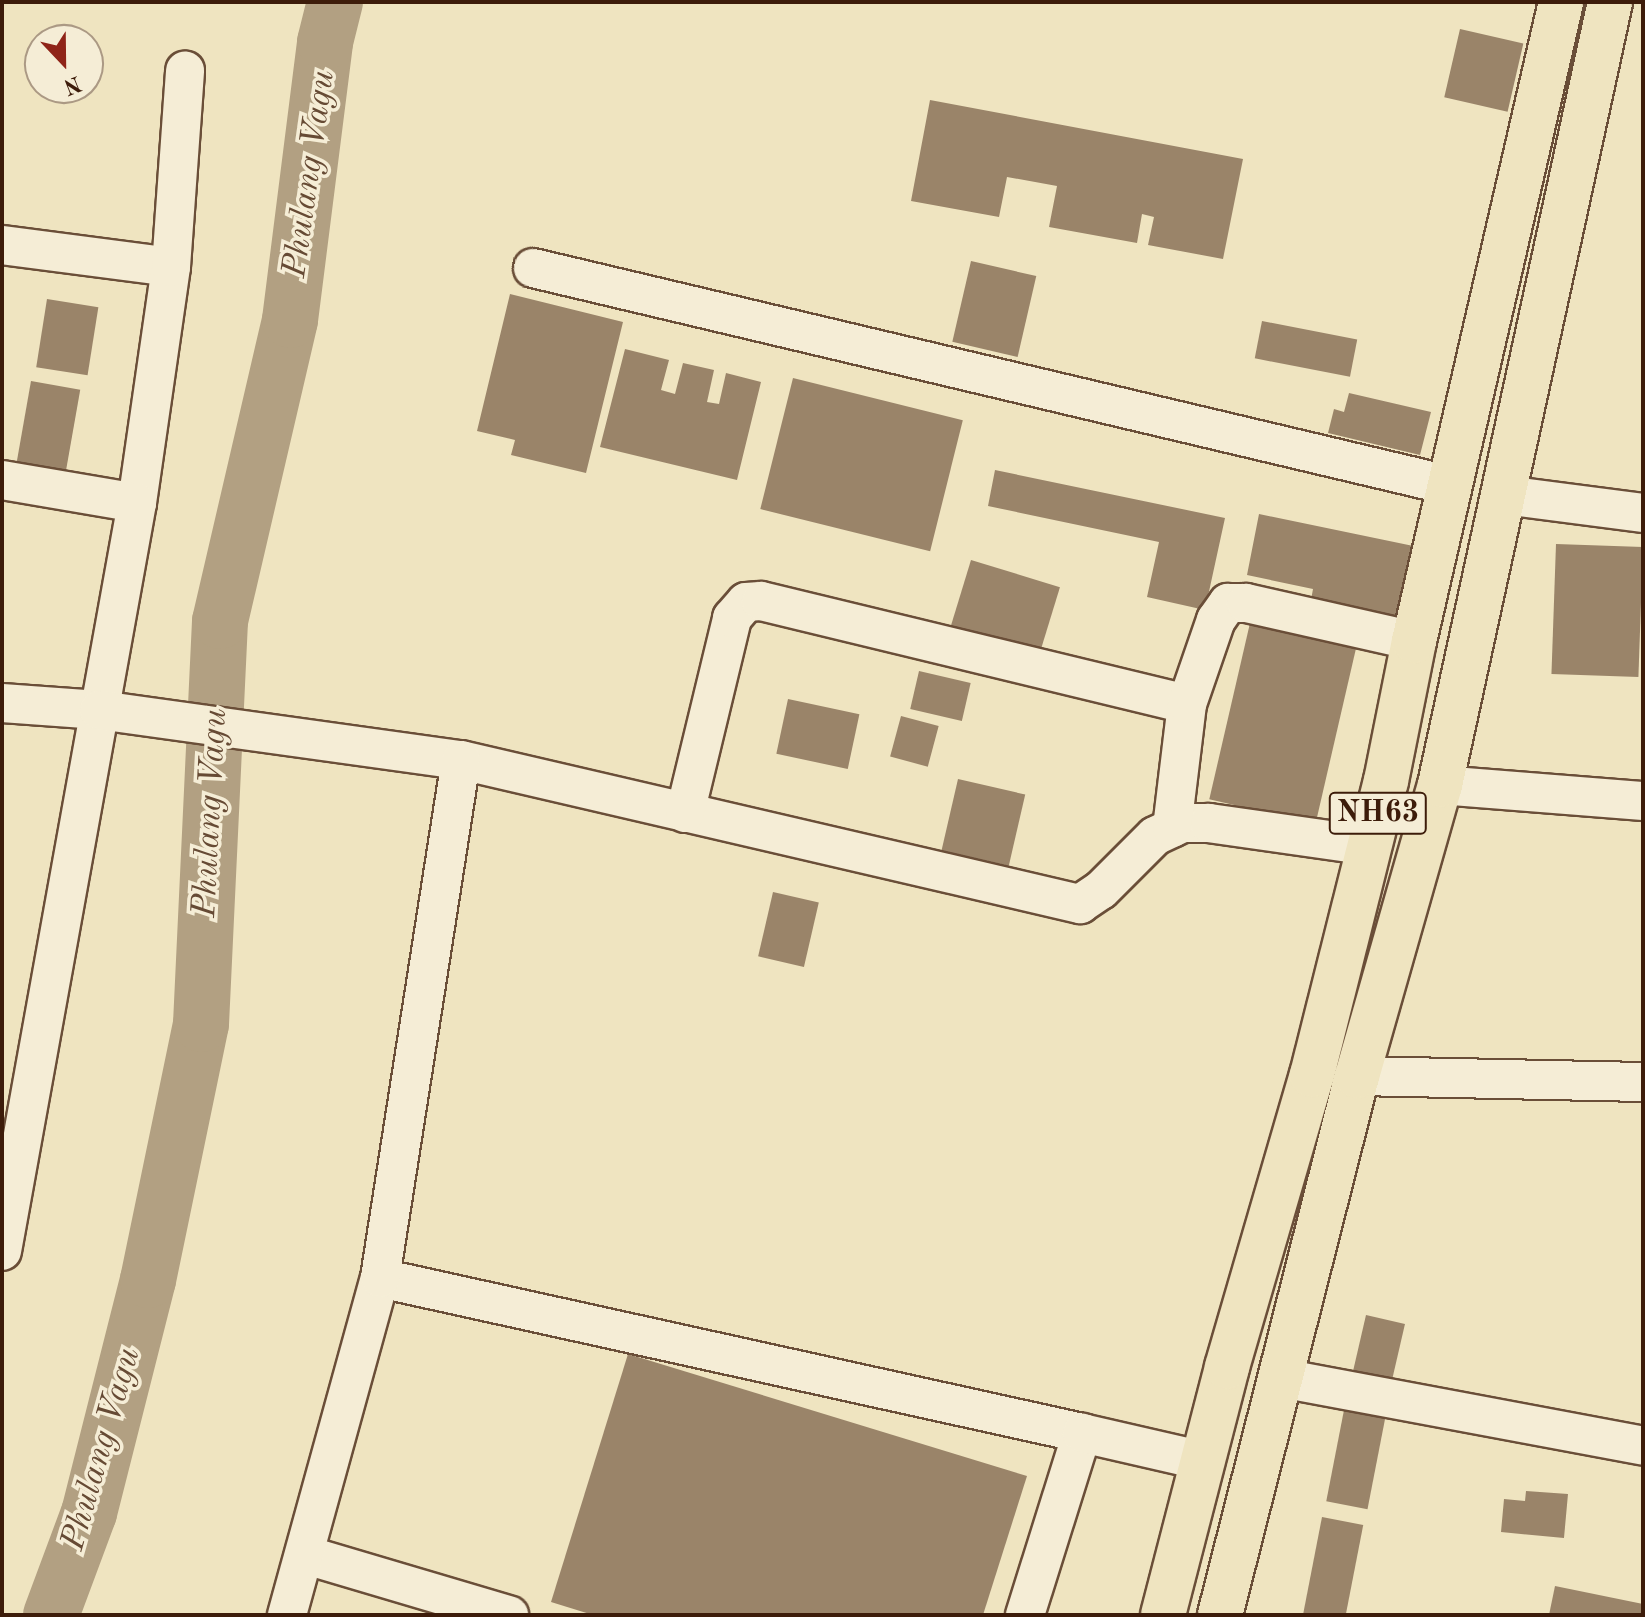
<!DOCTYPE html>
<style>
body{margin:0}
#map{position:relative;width:1645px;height:1617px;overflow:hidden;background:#efe4c0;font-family:"Old Standard TT",serif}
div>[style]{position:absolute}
.river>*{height:56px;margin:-28px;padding:0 28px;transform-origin:28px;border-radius:28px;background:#b2a082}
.building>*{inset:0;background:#9a8469;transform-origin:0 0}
.roads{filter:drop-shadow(2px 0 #6a4e38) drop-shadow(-2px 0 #6a4e38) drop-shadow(0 2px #6a4e38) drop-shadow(0 -2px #6a4e38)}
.minor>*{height:38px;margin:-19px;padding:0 19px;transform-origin:19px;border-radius:19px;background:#f5edd6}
.highway>*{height:44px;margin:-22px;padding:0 22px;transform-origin:22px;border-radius:22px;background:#efe4c0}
span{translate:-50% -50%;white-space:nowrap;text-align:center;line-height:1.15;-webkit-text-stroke:7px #f5edd6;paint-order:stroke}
.shield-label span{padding:2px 6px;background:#f5edd6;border:2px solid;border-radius:6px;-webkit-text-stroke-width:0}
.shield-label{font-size:30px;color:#3d1c0a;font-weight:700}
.water-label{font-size:34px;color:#664a34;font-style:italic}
.frame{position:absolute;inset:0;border:4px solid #3d1c0a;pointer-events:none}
.north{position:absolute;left:24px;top:24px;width:80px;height:80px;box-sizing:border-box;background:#f5edd6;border:2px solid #ab9984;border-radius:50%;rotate:158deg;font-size:22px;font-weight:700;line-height:32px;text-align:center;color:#3d1c0a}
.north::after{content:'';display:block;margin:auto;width:28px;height:36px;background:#8f2418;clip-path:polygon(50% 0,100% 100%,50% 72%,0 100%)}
</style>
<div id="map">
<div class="river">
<div style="left:51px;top:1615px;width:109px;rotate:-69.6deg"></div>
<div style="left:89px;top:1513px;width:240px;rotate:-75.8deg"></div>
<div style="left:148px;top:1280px;width:261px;rotate:-78.3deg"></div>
<div style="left:201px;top:1024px;width:403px;rotate:-87.3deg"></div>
<div style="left:220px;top:621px;width:309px;rotate:-76.9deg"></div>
<div style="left:290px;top:320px;width:280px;rotate:-82.8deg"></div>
<div style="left:325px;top:42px;width:41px;rotate:-76deg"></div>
</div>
<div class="building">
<div style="left:1460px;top:29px;width:65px;height:70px;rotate:13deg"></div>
<div style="clip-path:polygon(930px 100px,1243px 159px,1223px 259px,1148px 245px,1154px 217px,1142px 214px,1137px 243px,1049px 227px,1057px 186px,1007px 177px,999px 217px,911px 201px)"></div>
<div style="left:971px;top:261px;width:67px;height:83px;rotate:13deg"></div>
<div style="clip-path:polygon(510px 294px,623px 322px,586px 473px,511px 455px,515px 440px,477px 431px)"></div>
<div style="left:47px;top:299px;width:52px;height:69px;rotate:9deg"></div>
<div style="left:1262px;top:321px;width:97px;height:38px;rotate:11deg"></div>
<div style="clip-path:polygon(625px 349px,669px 360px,661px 390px,675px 394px,683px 363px,714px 370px,707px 402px,719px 404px,726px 373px,761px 382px,737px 480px,600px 447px)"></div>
<div style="left:793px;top:378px;width:175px;height:135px;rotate:14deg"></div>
<div style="left:31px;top:381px;width:50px;height:86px;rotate:10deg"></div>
<div style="clip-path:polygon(1349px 393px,1431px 412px,1420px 455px,1328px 433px,1334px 409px,1344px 412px)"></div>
<div style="clip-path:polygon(995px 470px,1225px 518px,1205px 610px,1147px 597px,1159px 542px,988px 506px)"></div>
<div style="clip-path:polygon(1259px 514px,1423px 548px,1406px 631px,1309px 611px,1313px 589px,1247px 575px)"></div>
<div style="left:1556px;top:544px;width:87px;height:130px;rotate:2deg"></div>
<div style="left:971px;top:560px;width:93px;height:76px;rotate:17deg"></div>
<div style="left:1250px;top:623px;width:109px;height:181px;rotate:13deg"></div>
<div style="left:919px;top:671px;width:53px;height:39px;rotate:13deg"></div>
<div style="left:788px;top:699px;width:73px;height:56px;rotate:12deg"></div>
<div style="left:901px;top:716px;width:39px;height:42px;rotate:15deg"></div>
<div style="left:958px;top:779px;width:69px;height:73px;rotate:13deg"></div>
<div style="left:773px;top:892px;width:47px;height:66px;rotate:13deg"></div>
<div style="left:1366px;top:1315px;width:40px;height:67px;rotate:13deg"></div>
<div style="clip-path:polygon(628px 1354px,1027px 1476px,983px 1615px,593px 1615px,551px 1602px)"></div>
<div style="left:1344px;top:1410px;width:42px;height:93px;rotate:11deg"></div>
<div style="clip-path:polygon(1526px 1491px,1568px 1494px,1564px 1538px,1501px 1532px,1504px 1499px,1525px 1501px)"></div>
<div style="left:1322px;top:1517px;width:42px;height:101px;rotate:11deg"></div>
<div style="clip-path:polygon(1555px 1586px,1643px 1604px,1643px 1615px,1549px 1615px)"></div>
</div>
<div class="roads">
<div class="minor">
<div style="left:2px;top:245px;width:170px;rotate:7.4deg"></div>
<div style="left:171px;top:267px;width:238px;rotate:98.2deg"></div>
<div style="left:137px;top:503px;width:760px;rotate:100.23deg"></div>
<div style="left:171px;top:267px;width:197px;rotate:-85.9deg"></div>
<div style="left:533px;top:268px;width:945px;rotate:13.34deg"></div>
<div style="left:2px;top:480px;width:137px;rotate:9.7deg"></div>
<div style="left:1505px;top:495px;width:139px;rotate:7.4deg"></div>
<div style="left:2px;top:703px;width:97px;rotate:4.1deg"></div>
<div style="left:99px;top:710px;width:365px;rotate:7.9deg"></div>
<div style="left:461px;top:760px;width:636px;rotate:13.1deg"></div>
<div style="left:1080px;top:904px;width:25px;rotate:-34deg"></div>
<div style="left:1101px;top:890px;width:76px;rotate:-45deg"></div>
<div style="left:1155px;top:836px;width:31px;rotate:-25deg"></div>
<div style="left:1183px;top:823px;width:26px"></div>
<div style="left:1209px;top:823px;width:163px;rotate:8.1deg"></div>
<div style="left:1440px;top:785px;width:204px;rotate:4.5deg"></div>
<div style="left:685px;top:813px;width:201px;rotate:-76.4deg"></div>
<div style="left:732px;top:618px;width:21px;rotate:-49deg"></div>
<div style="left:746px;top:602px;width:15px;rotate:-4deg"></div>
<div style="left:761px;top:601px;width:438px;rotate:13.6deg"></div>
<div style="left:1172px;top:828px;width:125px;rotate:-83.1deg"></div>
<div style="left:1187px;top:704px;width:89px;rotate:-71deg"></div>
<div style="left:1216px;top:620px;width:21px;rotate:-55deg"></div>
<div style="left:1228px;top:603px;width:18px"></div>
<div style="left:1246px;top:603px;width:172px;rotate:12.7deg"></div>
<div style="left:1357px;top:1076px;width:286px;rotate:1.2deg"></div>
<div style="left:380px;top:1278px;width:719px;rotate:12.45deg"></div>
<div style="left:1281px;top:1378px;width:368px;rotate:10.6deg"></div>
<div style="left:306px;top:1555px;width:212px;rotate:16.5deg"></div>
<div style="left:287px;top:1615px;width:350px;rotate:-74.6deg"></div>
<div style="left:380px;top:1278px;width:524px;rotate:-81.11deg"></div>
<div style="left:1025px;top:1615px;width:191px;rotate:-72.6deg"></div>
<div style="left:1082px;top:1433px;width:125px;rotate:12.9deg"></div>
</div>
<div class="highway">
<div style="left:1163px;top:1615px;width:256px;rotate:-75.5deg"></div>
<div style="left:1227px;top:1367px;width:304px;rotate:-73.8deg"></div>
<div style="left:1312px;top:1075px;width:303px;rotate:-75.9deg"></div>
<div style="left:1386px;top:781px;width:143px;rotate:-78.7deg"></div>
<div style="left:1414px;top:641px;width:656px;rotate:-77.04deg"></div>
<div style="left:1220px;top:1615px;width:556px;rotate:-75.74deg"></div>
<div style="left:1357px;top:1076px;width:303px;rotate:-74.1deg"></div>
<div style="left:1440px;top:785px;width:801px;rotate:-77.75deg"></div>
</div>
</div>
<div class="shield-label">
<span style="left:1378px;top:813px">NH63</span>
</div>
<div class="water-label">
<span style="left:310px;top:174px;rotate:-82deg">Phulang Vagu</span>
<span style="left:211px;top:813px;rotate:-87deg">Phulang Vagu</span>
<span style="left:102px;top:1449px;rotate:-74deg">Phulang Vagu</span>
</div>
<div class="frame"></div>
<div class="north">N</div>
</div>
